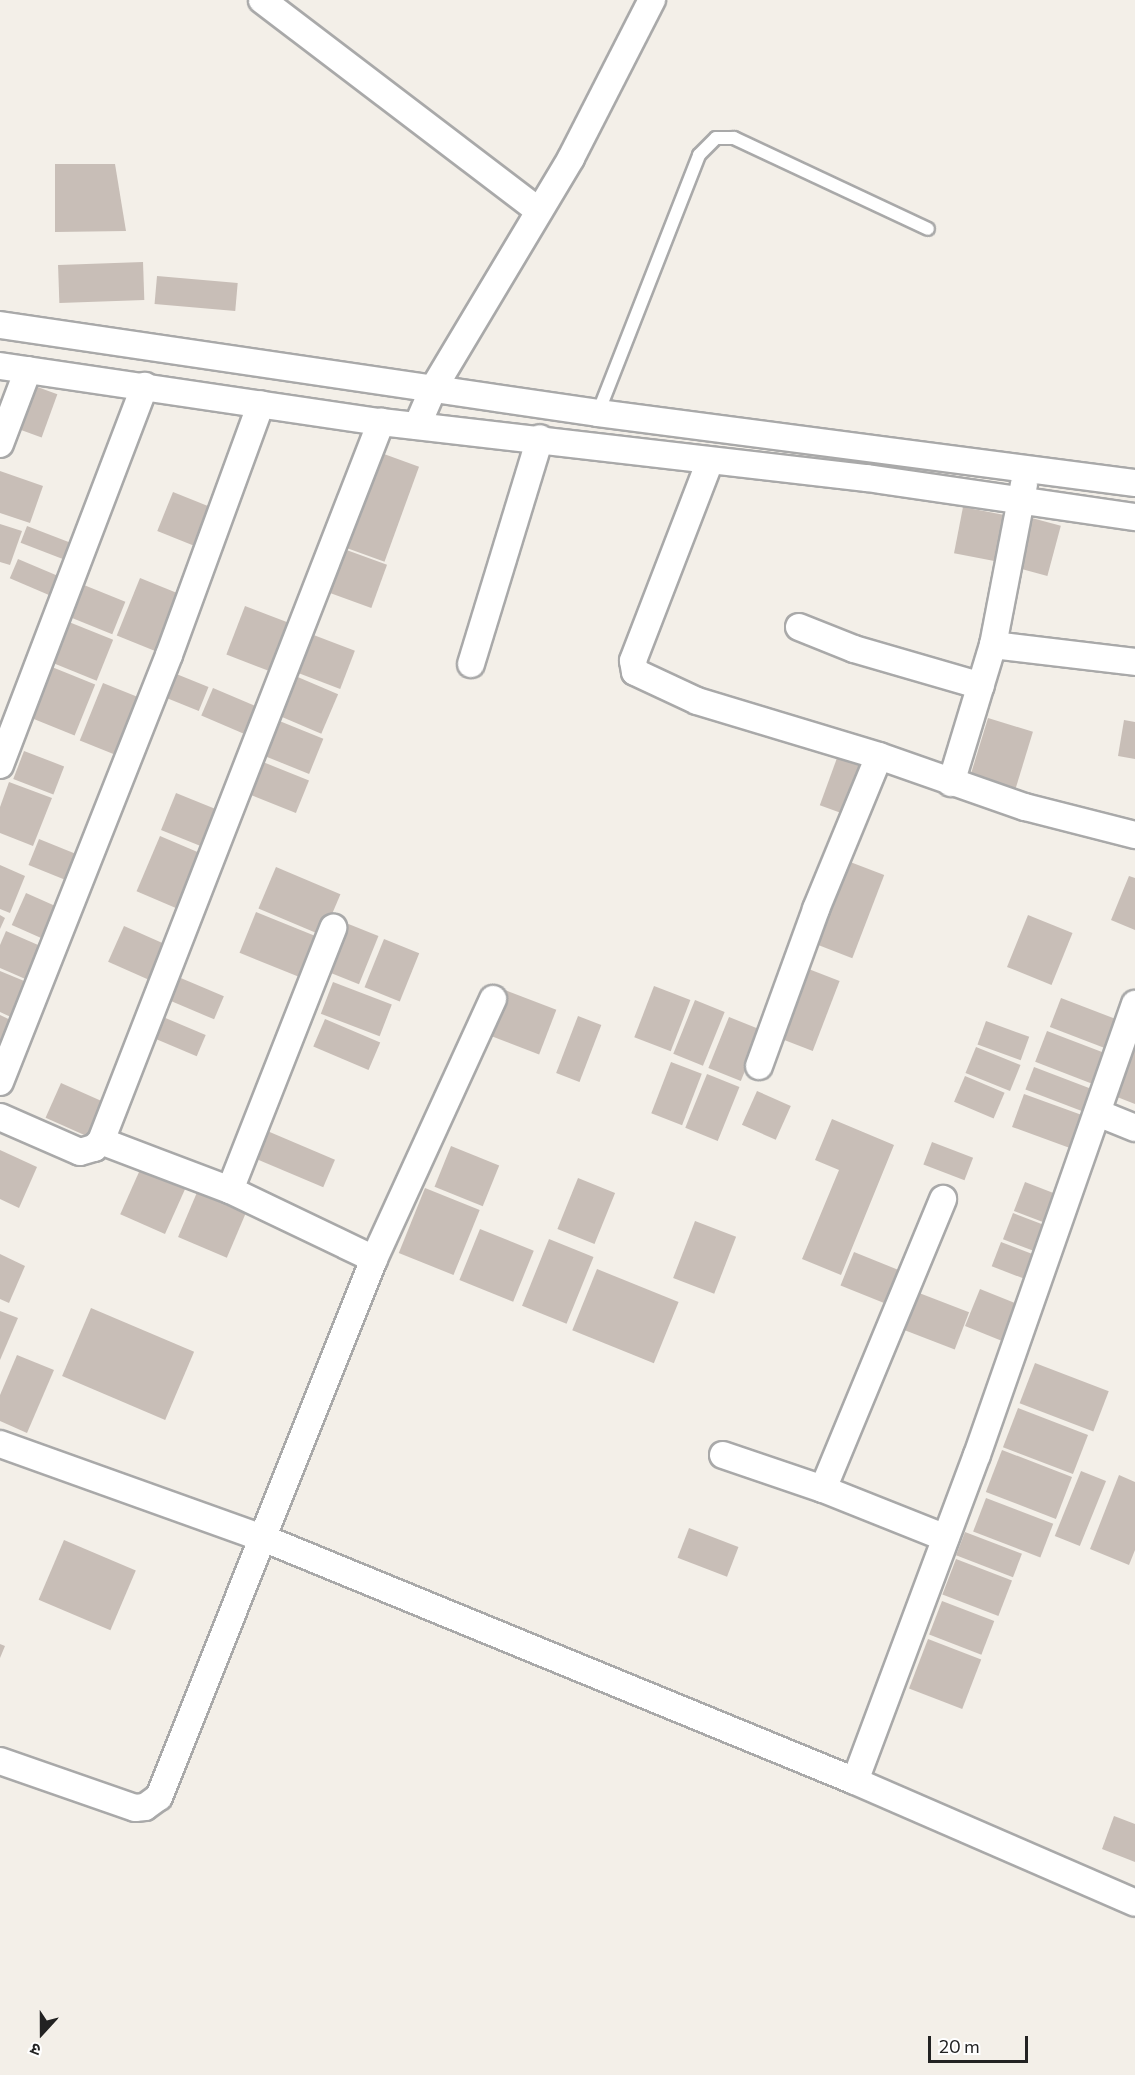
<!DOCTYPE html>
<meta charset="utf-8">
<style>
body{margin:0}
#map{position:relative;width:1135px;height:2075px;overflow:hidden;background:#f3efe8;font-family:Commissioner,"Noto Sans Devanagari",sans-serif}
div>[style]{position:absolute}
.building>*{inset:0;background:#c8beb7;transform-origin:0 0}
.roads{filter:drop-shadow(2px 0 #a9a9a9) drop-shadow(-2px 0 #a9a9a9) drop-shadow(0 2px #a9a9a9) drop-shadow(0 -2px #a9a9a9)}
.lane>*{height:12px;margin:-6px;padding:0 6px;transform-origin:6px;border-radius:6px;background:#fff}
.street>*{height:26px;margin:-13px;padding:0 13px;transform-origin:13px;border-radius:13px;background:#fff}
span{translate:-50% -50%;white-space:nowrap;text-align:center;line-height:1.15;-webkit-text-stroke:4.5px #fff;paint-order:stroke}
.north{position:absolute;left:12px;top:2003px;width:60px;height:60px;-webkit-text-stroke:4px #fff;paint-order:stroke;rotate:201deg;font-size:16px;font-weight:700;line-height:24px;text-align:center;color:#222}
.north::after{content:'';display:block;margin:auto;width:21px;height:27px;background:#222;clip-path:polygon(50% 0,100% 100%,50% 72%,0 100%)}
.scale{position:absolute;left:928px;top:2036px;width:100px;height:27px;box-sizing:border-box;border:3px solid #222;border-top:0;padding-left:8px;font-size:18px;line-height:21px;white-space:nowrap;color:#222;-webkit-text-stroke:4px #fff;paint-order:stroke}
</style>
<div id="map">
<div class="building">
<div style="clip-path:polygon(55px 164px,115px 164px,126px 231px,55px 232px)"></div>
<div style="left:143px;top:262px;width:38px;height:85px;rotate:88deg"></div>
<div style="left:157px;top:276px;width:81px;height:28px;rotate:5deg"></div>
<div style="left:32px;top:385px;width:27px;height:46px;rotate:20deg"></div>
<div style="left:373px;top:450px;width:49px;height:101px;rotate:20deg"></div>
<div style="clip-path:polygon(0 471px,43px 486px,30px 523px,0 513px)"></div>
<div style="left:173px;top:492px;width:45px;height:42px;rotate:22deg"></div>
<div style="left:963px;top:507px;width:41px;height:47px;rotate:11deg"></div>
<div style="left:1028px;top:517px;width:34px;height:52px;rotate:15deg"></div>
<div style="clip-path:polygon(0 524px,22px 531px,10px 565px,0 562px)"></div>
<div style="left:27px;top:526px;width:55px;height:18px;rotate:21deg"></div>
<div style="left:341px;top:548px;width:49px;height:46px;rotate:20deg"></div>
<div style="left:18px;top:559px;width:52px;height:21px;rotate:23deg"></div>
<div style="left:140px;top:578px;width:48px;height:62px;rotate:22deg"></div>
<div style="left:79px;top:583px;width:50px;height:35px;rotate:22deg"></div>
<div style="left:245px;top:606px;width:58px;height:52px;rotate:21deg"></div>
<div style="left:64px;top:620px;width:53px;height:44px;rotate:22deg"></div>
<div style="left:311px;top:634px;width:47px;height:41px;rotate:21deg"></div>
<div style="left:47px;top:665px;width:52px;height:55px;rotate:22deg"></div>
<div style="left:164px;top:669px;width:48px;height:26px;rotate:22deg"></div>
<div style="left:293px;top:675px;width:49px;height:43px;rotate:23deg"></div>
<div style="left:103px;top:683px;width:43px;height:62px;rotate:22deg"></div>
<div style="left:213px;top:688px;width:57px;height:30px;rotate:23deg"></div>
<div style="left:988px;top:718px;width:47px;height:65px;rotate:17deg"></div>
<div style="left:277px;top:720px;width:50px;height:38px;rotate:22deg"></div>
<div style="clip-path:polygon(1124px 720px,1135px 722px,1135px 759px,1118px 756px)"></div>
<div style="left:841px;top:747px;width:30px;height:62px;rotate:20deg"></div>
<div style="left:24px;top:751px;width:43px;height:30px;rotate:21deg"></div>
<div style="left:258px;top:760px;width:55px;height:35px;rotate:22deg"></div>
<div style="clip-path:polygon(9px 782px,52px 798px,33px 846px,0 833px,0 807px)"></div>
<div style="left:176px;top:793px;width:50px;height:40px;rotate:22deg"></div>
<div style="left:160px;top:836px;width:49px;height:60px;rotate:23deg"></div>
<div style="left:39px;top:839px;width:50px;height:28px;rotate:22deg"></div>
<div style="left:845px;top:860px;width:42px;height:89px;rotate:21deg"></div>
<div style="clip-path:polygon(0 865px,25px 876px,10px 913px,0 909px)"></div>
<div style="left:276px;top:867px;width:70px;height:45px;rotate:23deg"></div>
<div style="clip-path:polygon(1129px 876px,1135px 878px,1135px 930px,1111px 920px)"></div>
<div style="left:26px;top:893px;width:42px;height:35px;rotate:24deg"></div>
<div style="left:256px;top:912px;width:74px;height:44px;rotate:22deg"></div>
<div style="clip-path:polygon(0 915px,5px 918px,0 929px)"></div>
<div style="left:1028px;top:915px;width:48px;height:56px;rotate:22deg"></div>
<div style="left:346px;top:923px;width:35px;height:52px;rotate:22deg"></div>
<div style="left:124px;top:926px;width:55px;height:39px;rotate:24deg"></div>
<div style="clip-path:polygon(6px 931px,45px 948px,30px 981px,0 968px,0 945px)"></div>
<div style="left:384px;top:939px;width:38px;height:52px;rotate:22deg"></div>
<div style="left:806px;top:968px;width:36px;height:75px;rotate:21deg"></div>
<div style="clip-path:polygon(0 971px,29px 983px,13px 1018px,0 1012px)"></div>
<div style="left:176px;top:976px;width:52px;height:25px;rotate:23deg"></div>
<div style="left:333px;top:982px;width:63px;height:34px;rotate:21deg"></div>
<div style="left:654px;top:986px;width:39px;height:55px;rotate:21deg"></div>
<div style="left:505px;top:990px;width:55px;height:48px;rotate:21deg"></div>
<div style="left:1061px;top:998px;width:60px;height:31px;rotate:21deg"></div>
<div style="left:695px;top:1000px;width:32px;height:58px;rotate:22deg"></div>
<div style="left:156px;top:1014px;width:54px;height:23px;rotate:23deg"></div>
<div style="clip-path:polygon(0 1015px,19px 1024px,0 1053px)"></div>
<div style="left:578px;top:1016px;width:25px;height:61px;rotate:21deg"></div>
<div style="left:729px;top:1017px;width:35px;height:55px;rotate:22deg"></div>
<div style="left:325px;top:1019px;width:60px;height:30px;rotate:23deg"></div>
<div style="left:986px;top:1021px;width:46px;height:25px;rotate:20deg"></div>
<div style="left:1047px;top:1031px;width:61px;height:33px;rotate:21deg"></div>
<div style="clip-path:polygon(1135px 1039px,1135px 1104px,1112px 1095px)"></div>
<div style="left:976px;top:1047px;width:48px;height:28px;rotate:22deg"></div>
<div style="left:671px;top:1062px;width:33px;height:55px;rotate:21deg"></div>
<div style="left:1034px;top:1067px;width:61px;height:24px;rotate:21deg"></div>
<div style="left:707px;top:1074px;width:35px;height:58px;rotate:22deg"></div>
<div style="left:965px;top:1076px;width:43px;height:28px;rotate:23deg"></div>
<div style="left:61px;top:1083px;width:56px;height:38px;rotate:24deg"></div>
<div style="left:757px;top:1091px;width:37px;height:37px;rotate:24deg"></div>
<div style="left:1024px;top:1094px;width:63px;height:35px;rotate:20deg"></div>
<div style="clip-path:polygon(832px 1119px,894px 1145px,841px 1275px,802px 1259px,839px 1170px,815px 1160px)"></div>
<div style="left:265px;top:1130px;width:76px;height:30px;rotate:23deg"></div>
<div style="left:932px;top:1142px;width:44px;height:24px;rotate:21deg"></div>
<div style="left:451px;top:1146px;width:52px;height:44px;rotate:22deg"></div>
<div style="clip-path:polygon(0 1150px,37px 1167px,19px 1208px,0 1199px)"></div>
<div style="left:143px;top:1163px;width:49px;height:56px;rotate:24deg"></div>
<div style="left:578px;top:1178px;width:40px;height:55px;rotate:22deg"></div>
<div style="left:1025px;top:1182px;width:36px;height:31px;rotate:21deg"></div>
<div style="left:425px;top:1188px;width:59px;height:70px;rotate:22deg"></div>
<div style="left:198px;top:1190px;width:53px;height:51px;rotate:23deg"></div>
<div style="left:1013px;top:1213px;width:39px;height:28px;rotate:21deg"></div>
<div style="left:695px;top:1221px;width:44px;height:61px;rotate:21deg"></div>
<div style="left:480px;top:1229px;width:58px;height:55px;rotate:22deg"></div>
<div style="left:549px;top:1239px;width:48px;height:72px;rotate:22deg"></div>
<div style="left:1001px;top:1242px;width:42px;height:26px;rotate:21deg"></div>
<div style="left:854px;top:1252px;width:57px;height:36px;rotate:22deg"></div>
<div style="clip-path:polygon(0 1254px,25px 1266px,9px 1303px,0 1299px)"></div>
<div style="left:597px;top:1269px;width:88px;height:66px;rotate:22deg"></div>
<div style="left:980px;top:1289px;width:46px;height:40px;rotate:22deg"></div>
<div style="left:914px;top:1291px;width:59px;height:40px;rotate:21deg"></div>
<div style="left:91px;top:1308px;width:112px;height:74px;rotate:23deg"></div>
<div style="clip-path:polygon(0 1311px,18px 1318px,0 1360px)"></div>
<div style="clip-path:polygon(17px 1355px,54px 1370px,27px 1433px,0 1421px,0 1395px)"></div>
<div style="left:1035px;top:1363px;width:79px;height:43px;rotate:21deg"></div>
<div style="left:1018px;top:1408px;width:75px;height:42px;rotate:21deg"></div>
<div style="left:1002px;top:1450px;width:75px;height:45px;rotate:21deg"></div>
<div style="left:1081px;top:1471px;width:27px;height:70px;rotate:22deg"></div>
<div style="clip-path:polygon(1119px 1475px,1135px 1482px,1135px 1550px,1129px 1565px,1090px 1549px)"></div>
<div style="left:986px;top:1498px;width:72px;height:36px;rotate:21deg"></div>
<div style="left:689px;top:1528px;width:53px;height:32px;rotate:21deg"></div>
<div style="left:965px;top:1532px;width:61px;height:25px;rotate:21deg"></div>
<div style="left:64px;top:1540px;width:78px;height:65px;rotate:23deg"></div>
<div style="left:956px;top:1559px;width:60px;height:38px;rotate:21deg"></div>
<div style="left:942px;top:1601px;width:56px;height:36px;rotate:21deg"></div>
<div style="left:928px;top:1639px;width:57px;height:53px;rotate:21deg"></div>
<div style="clip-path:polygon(0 1644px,5px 1646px,0 1658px)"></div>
<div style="clip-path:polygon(1114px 1816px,1135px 1824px,1135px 1862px,1102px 1849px)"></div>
</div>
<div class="roads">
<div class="lane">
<div style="left:598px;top:413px;width:277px;rotate:-68.6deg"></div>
<div style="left:699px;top:155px;width:24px;rotate:-45deg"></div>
<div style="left:716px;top:138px;width:18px"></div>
<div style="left:734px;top:138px;width:214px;rotate:25.1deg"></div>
</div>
<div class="street">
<div style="left:262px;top:0;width:348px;rotate:37.3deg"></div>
<div style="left:0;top:325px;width:604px;rotate:8.37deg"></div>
<div style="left:598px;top:413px;width:542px;rotate:7.43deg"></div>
<div style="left:0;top:366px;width:385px;rotate:8.4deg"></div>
<div style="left:381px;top:422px;width:489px;rotate:6.6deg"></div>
<div style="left:867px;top:478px;width:271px;rotate:8.3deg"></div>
<div style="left:417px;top:426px;width:40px;rotate:-66.6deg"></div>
<div style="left:433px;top:389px;width:269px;rotate:-59.1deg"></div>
<div style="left:571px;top:158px;width:178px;rotate:-62.9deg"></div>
<div style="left:0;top:444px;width:79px;rotate:-69.3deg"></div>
<div style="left:710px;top:461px;width:214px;rotate:111.1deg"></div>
<div style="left:633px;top:661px;width:11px;rotate:80deg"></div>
<div style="left:635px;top:672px;width:68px;rotate:25.1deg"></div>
<div style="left:697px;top:701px;width:190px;rotate:16.8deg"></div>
<div style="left:879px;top:756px;width:155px;rotate:19.3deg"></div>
<div style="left:1025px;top:807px;width:114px;rotate:14.3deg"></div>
<div style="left:799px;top:627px;width:59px;rotate:21.8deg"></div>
<div style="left:854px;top:649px;width:132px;rotate:16.2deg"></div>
<div style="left:993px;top:645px;width:143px;rotate:6.8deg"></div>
<div style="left:471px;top:664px;width:236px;rotate:-73deg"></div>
<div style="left:0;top:765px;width:406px;rotate:-69.1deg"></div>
<div style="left:951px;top:783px;width:144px;rotate:-73.1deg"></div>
<div style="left:993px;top:645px;width:164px;rotate:-79.1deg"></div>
<div style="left:759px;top:1066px;width:167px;rotate:-70deg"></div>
<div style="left:816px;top:909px;width:165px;rotate:-67.6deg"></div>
<div style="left:0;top:1082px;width:459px;rotate:-68.4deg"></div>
<div style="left:169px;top:655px;width:267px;rotate:-69.9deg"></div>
<div style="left:1098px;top:1113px;width:40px;rotate:22deg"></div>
<div style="left:0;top:1117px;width:87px;rotate:23.6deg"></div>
<div style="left:80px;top:1152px;width:15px;rotate:-16deg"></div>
<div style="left:94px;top:1148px;width:10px;rotate:-45deg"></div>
<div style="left:101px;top:1141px;width:772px;rotate:-68.72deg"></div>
<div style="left:101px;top:1141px;width:138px;rotate:20.8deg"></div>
<div style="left:230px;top:1190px;width:160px;rotate:25.6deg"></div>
<div style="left:230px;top:1190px;width:282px;rotate:-68.5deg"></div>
<div style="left:0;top:1444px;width:279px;rotate:19.7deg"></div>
<div style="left:263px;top:1538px;width:640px;rotate:22.32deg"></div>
<div style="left:855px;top:1781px;width:305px;rotate:23.5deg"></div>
<div style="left:723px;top:1455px;width:106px;rotate:18.8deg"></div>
<div style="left:823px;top:1489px;width:132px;rotate:21.7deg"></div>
<div style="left:823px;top:1489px;width:314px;rotate:-67.5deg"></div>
<div style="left:0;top:1761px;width:143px;rotate:19.2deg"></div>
<div style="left:135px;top:1808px;width:10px;rotate:-6deg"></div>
<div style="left:145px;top:1807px;width:17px;rotate:-36deg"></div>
<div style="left:159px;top:1797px;width:579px;rotate:-68.22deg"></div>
<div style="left:374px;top:1259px;width:286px;rotate:-65.4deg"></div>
<div style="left:855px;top:1781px;width:348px;rotate:-69.5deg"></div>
<div style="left:977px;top:1455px;width:478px;rotate:-70.7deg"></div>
</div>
</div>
<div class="north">उ</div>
<div class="scale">20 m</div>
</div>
